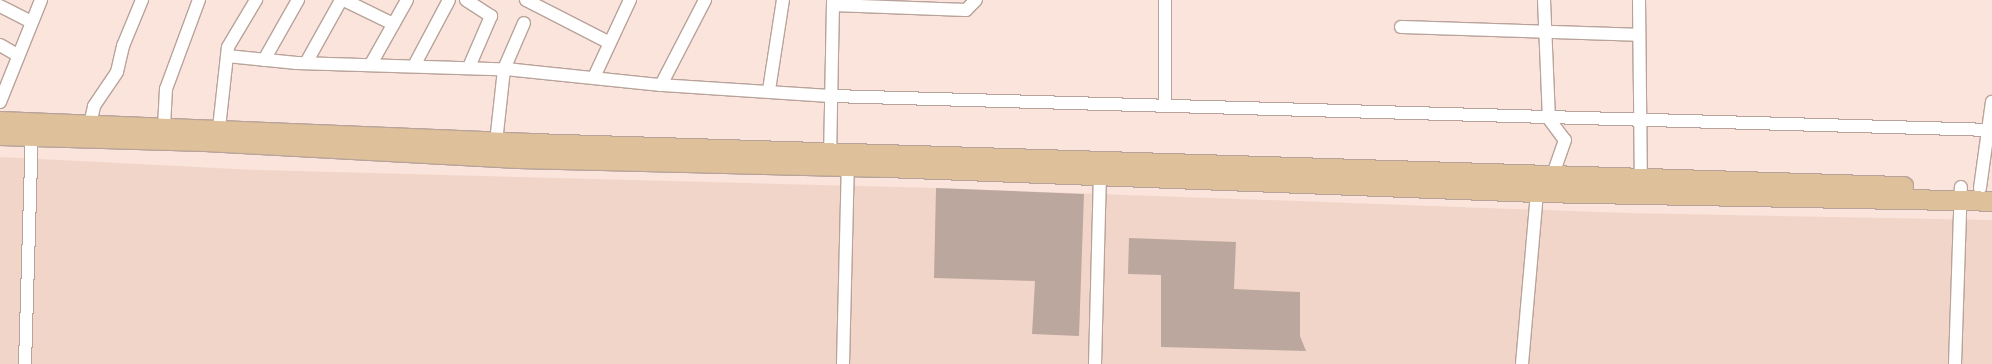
<!DOCTYPE html>
<style>
body{margin:0}
#map{position:relative;width:1992px;height:364px;overflow:hidden;background:#fbe4db;font-family:Roboto,sans-serif}
div>[style]{position:absolute}
.built>*{inset:0;background:#f2d5c9}
.building>*{inset:0;background:#bca79f}
.roads{filter:drop-shadow(1px 0 #b8a39a) drop-shadow(-1px 0 #b8a39a) drop-shadow(0 1px #b8a39a) drop-shadow(0 -1px #b8a39a)}
.street>*{height:12px;margin:-6px;padding:0 6px;transform-origin:6px;border-radius:6px;background:#fff}
.primary>*{height:19px;margin:-9.5px;padding:0 9.5px;transform-origin:9.5px;border-radius:9.5px;background:#dec19a}
span{translate:-50% -50%;white-space:nowrap;text-align:center;line-height:1.15;-webkit-text-stroke:3px #fbe4db;paint-order:stroke}
</style>
<div id="map">
<div class="built">
<div style="clip-path:polygon(0 157px,258px 170px,936px 188px,1626px 213px,1992px 220px,1992px 364px,0 364px)"></div>
</div>
<div class="building">
<div style="clip-path:polygon(936px 188px,1084px 194px,1079px 336px,1032px 334px,1035px 281px,934px 278px)"></div>
<div style="clip-path:polygon(1129px 238px,1236px 242px,1234px 289px,1300px 292px,1300px 336px,1306px 351px,1161px 347px,1161px 275px,1128px 274px)"></div>
</div>
<div class="roads">
<div class="street">
<div style="left:344px;top:0;width:55px;rotate:26.1deg"></div>
<div style="left:466px;top:0;width:30px;rotate:33deg"></div>
<div style="left:491px;top:16px;width:56px;rotate:113.3deg"></div>
<div style="left:526px;top:0;width:94px;rotate:27.1deg"></div>
<div style="left:1165px;top:0;width:104px;rotate:90deg"></div>
<div style="left:1544px;top:0;width:119px;rotate:87.6deg"></div>
<div style="left:1549px;top:119px;width:26px;rotate:53deg"></div>
<div style="left:1565px;top:140px;width:42px;rotate:109.3deg"></div>
<div style="left:1639px;top:0;width:178px;rotate:89.4deg"></div>
<div style="left:833px;top:5px;width:133px;rotate:2.2deg"></div>
<div style="left:966px;top:10px;width:14px;rotate:-45deg"></div>
<div style="left:0;top:6px;width:35px;rotate:27deg"></div>
<div style="left:1401px;top:27px;width:237px;rotate:1.9deg"></div>
<div style="left:0;top:45px;width:20px;rotate:30deg"></div>
<div style="left:227px;top:56px;width:70px;rotate:5.7deg"></div>
<div style="left:297px;top:63px;width:218px;rotate:1.8deg"></div>
<div style="left:515px;top:70px;width:147px;rotate:5.9deg"></div>
<div style="left:661px;top:85px;width:171px;rotate:3.7deg"></div>
<div style="left:832px;top:96px;width:1160px;rotate:1.68deg"></div>
<div style="left:264px;top:60px;width:69px;rotate:-60.5deg"></div>
<div style="left:306px;top:63px;width:72px;rotate:-60.9deg"></div>
<div style="left:371px;top:64px;width:73px;rotate:-60.6deg"></div>
<div style="left:415px;top:64px;width:72px;rotate:-62deg"></div>
<div style="left:595px;top:75px;width:83px;rotate:-65deg"></div>
<div style="left:661px;top:85px;width:96px;rotate:-62.6deg"></div>
<div style="left:769px;top:90px;width:91px;rotate:-81.2deg"></div>
<div style="left:0;top:102px;width:110px;rotate:-68.1deg"></div>
<div style="left:90px;top:124px;width:18px;rotate:-77deg"></div>
<div style="left:94px;top:106px;width:41px;rotate:-55.9deg"></div>
<div style="left:117px;top:72px;width:27px;rotate:-77deg"></div>
<div style="left:123px;top:46px;width:50px;rotate:-67.6deg"></div>
<div style="left:164px;top:127px;width:38px;rotate:-87deg"></div>
<div style="left:166px;top:89px;width:95px;rotate:-69.7deg"></div>
<div style="left:219px;top:128px;width:81px;rotate:-83.7deg"></div>
<div style="left:228px;top:47px;width:55px;rotate:-59.2deg"></div>
<div style="left:496px;top:142px;width:73px;rotate:-83.7deg"></div>
<div style="left:504px;top:69px;width:50px;rotate:-66.5deg"></div>
<div style="left:830px;top:159px;width:159px;rotate:-88.9deg"></div>
<div style="left:1980px;top:188px;width:87px;rotate:-82.1deg"></div>
<div style="left:25px;top:364px;width:234px;rotate:-88.3deg"></div>
<div style="left:843px;top:364px;width:198px;rotate:-88.6deg"></div>
<div style="left:1095px;top:364px;width:188px;rotate:-88.5deg"></div>
<div style="left:1522px;top:364px;width:173px;rotate:-85deg"></div>
<div style="left:1955px;top:364px;width:177px;rotate:-88.1deg"></div>
</div>
<div class="primary">
<div style="left:0;top:121px;width:531px;rotate:2.37deg"></div>
<div style="left:531px;top:143px;width:1373px;rotate:1.8deg"></div>
<div style="left:0;top:135px;width:205px;rotate:1.7deg"></div>
<div style="left:205px;top:141px;width:313px;rotate:3.1deg"></div>
<div style="left:518px;top:158px;width:368px;rotate:1.4deg"></div>
<div style="left:886px;top:167px;width:651px;rotate:2.2deg"></div>
<div style="left:1537px;top:192px;width:455px;rotate:1.1deg"></div>
</div>
</div>
</div>
